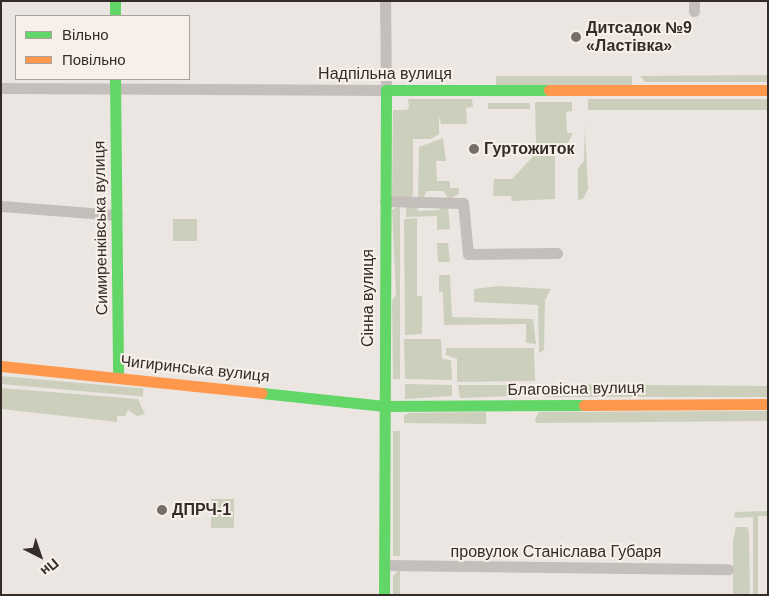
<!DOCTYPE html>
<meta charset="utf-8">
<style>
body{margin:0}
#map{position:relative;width:769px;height:596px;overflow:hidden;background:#ebe6e1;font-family:Arial,sans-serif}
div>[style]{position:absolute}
.green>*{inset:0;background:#cdcfbd;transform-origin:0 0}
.street>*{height:11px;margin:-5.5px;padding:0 5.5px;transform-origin:5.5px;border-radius:5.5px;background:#c4bfbb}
.fast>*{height:11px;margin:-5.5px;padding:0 5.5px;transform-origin:5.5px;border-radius:5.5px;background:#63d668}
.slow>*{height:11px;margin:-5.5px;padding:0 5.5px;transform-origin:5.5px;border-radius:5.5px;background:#ff974d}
.dots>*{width:14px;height:14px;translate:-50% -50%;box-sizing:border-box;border:2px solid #f7f0e9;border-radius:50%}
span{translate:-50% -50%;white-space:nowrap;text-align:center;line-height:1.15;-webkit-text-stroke:4px #f7f0e9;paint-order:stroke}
.poi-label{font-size:16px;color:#352c29;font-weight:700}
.left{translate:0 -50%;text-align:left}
.street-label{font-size:16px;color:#352c29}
.frame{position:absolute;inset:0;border:2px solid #352c29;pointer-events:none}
.legend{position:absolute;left:15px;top:15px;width:175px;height:65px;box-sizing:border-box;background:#f7f0e9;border:1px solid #a9a29c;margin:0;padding:6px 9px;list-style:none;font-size:15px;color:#352c29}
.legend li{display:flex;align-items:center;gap:10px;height:25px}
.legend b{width:25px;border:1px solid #a9a29c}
.north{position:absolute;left:15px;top:531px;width:50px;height:50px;-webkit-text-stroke:4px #f7f0e9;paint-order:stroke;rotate:139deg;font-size:14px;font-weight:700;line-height:20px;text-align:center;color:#352c29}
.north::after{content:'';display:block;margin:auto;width:18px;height:22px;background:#352c29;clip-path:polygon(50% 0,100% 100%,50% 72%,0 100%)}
</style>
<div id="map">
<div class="green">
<div style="clip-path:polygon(768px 75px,768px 82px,645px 82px,640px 76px)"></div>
<div style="left:496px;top:76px;width:136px;height:9px"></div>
<div style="clip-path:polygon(408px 99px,472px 99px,473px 107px,466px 108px,467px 124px,441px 124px,439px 116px,439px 134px,431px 139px,413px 139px,413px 195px,410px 198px,396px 199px,392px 195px,393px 110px,406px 110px,409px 108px)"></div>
<div style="left:588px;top:99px;width:180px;height:11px"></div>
<div style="clip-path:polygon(535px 102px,572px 102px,572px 111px,566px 112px,567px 133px,573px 133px,568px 143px,536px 146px)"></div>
<div style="left:488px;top:103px;width:42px;height:6px"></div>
<div style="clip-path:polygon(585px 126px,588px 189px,583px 199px,578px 200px,578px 168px,584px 161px)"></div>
<div style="clip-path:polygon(443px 138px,446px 161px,436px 161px,437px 181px,450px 181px,450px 188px,459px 188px,459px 194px,449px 199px,443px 191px,427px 191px,423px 198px,418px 198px,419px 147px)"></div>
<div style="clip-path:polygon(538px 151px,555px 151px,555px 199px,512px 201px,511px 196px,493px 196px,494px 179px,512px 179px)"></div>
<div style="clip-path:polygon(406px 203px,414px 203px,419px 211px,439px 210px,443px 204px,448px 206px,450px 229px,437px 230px,437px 216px,406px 217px)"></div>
<div style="clip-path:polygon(400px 205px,400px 379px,393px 379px,392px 301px,396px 294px,392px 210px)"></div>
<div style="clip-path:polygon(417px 218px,417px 296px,422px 296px,422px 334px,405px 335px,404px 219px)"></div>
<div style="left:173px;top:219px;width:24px;height:22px"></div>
<div style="clip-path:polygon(437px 243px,448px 243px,450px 262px,438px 262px)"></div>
<div style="clip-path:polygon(439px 275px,450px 275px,452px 317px,533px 319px,536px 344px,526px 343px,526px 324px,444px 325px,443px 292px,439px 292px)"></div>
<div style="clip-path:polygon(499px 286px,551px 289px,545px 300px,544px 350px,539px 353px,538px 305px,474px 302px,474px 289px)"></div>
<div style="clip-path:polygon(404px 339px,441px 339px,442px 359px,451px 360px,452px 380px,405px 379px)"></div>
<div style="clip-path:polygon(446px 348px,534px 348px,535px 381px,457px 382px,457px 359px,446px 355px)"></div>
<div style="left:1px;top:376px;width:143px;height:8px;rotate:5deg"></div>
<div style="clip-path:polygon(405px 384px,452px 385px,452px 396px,405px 399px)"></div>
<div style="clip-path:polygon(539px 384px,768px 386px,768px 397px,545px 397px)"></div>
<div style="clip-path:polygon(458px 385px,536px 385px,535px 395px,460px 398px)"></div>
<div style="clip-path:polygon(1px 388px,138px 399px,145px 414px,137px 416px,128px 410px,125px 416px,117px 416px,117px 422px,1px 409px)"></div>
<div style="clip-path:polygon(768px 411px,768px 421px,536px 423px,535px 419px,539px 412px)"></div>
<div style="clip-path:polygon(486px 412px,486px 424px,404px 423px,404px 415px,410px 413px)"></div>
<div style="left:393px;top:431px;width:7px;height:125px"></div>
<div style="left:211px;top:499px;width:23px;height:29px"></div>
<div style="clip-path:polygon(768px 511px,768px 516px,758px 516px,758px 595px,753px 595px,753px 517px,738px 518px,734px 517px,735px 512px)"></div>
<div style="clip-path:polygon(736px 527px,747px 527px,749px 532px,750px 595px,733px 595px,733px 540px)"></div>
<div style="clip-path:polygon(400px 569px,400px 595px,393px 595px,393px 576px)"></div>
</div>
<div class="street">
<div style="left:694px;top:1px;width:10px;rotate:90deg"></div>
<div style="left:1px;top:88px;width:385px;rotate:0.3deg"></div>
<div style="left:386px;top:90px;width:89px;rotate:-90.6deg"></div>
<div style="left:385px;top:201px;width:78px;rotate:1.5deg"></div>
<div style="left:463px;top:203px;width:51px;rotate:84.4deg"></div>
<div style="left:468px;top:254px;width:89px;rotate:-0.6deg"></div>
<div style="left:1px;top:206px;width:116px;rotate:4.4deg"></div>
<div style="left:384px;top:565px;width:344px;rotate:0.7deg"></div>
</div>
<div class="fast">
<div style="left:115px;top:1px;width:15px;rotate:90deg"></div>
<div style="left:115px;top:79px;width:297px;rotate:89.4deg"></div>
<div style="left:262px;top:393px;width:123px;rotate:6.1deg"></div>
<div style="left:384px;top:406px;width:200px;rotate:-0.3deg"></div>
<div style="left:384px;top:595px;width:505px;rotate:-89.77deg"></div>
<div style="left:386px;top:90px;width:163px"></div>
</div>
<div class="slow">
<div style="left:549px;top:90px;width:219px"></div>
<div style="left:1px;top:366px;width:262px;rotate:5.9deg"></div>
<div style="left:584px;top:405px;width:184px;rotate:-0.3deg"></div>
</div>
<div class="dots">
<div style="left:576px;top:37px;background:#756d69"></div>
<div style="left:474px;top:149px;background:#756d69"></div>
<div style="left:162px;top:510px;background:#756d69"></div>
</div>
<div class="poi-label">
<span class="left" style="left:586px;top:37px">Дитсадок №9<br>«Ластівка»</span>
<span class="left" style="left:484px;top:149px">Гуртожиток</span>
<span class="left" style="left:172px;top:510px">ДПРЧ-1</span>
</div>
<div class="street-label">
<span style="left:385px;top:74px">Надпільна вулиця</span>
<span style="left:101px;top:228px;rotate:-91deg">Симиренківська вулиця</span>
<span style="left:368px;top:298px;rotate:-90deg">Сінна вулиця</span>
<span style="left:195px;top:369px;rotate:6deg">Чигиринська вулиця</span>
<span style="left:576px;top:389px;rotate:-1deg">Благовісна вулиця</span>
<span style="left:556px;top:552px">провулок Станіслава Губаря</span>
</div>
<div class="frame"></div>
<ul class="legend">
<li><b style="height:6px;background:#63d668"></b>Вільно</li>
<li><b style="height:6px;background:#ff974d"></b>Повільно</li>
</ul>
<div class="north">Пн</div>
</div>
